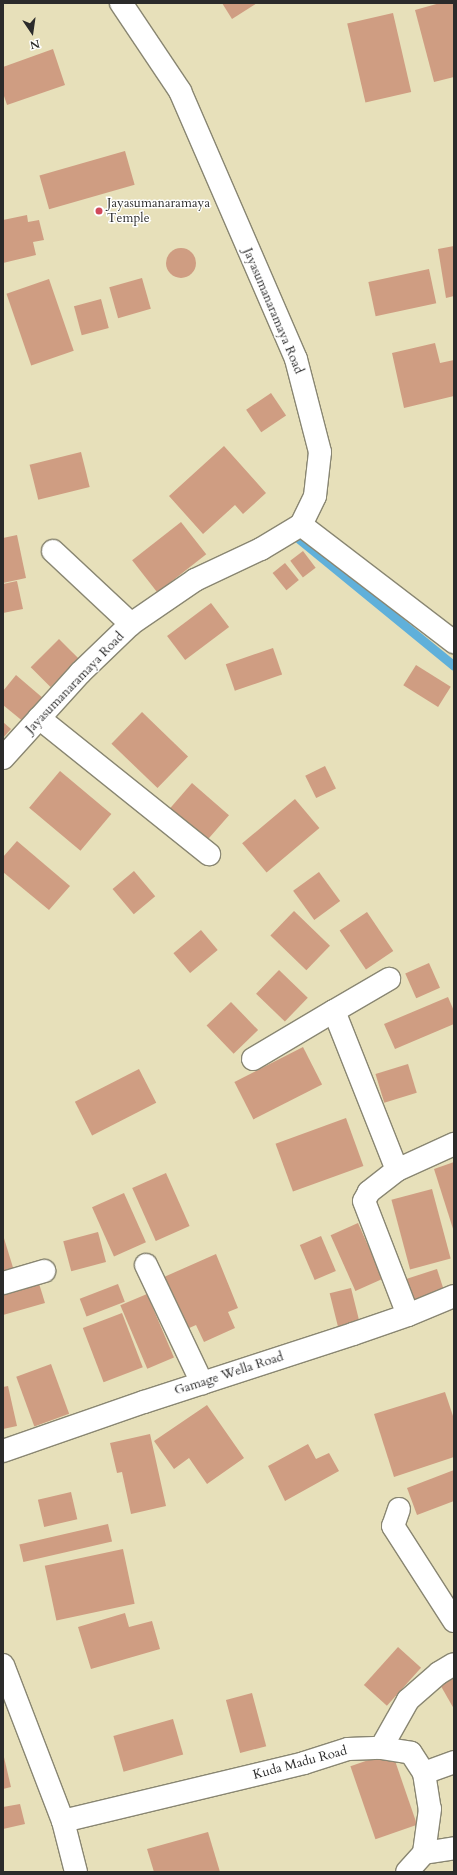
<!DOCTYPE html>
<style>
body{margin:0}
#map{position:relative;width:457px;height:1875px;overflow:hidden;background:#e7e0ba;font-family:Cardo,serif}
div>[style]{position:absolute}
.stream>*{height:9px;margin:-4.5px;padding:0 4.5px;transform-origin:4.5px;border-radius:4.5px;background:#60b0da}
.building>*{inset:0;background:#cf9d82;transform-origin:0 0}
.round{border-radius:50%}
.roads{filter:drop-shadow(1px 0 #898672) drop-shadow(-1px 0 #898672) drop-shadow(0 1px #898672) drop-shadow(0 -1px #898672)}
.street>*{height:22px;margin:-11px;padding:0 11px;transform-origin:11px;border-radius:11px;background:#fff}
.dots>*{width:11px;height:11px;translate:-50% -50%;box-sizing:border-box;border:2px solid #fff;border-radius:50%}
span{translate:-50% -50%;white-space:nowrap;text-align:center;line-height:1.15;-webkit-text-stroke:3px #fff;paint-order:stroke}
.poi-label{font-size:13px;color:#2b2b2b}
.left{translate:0 -50%;text-align:left}
.street-label{font-size:13px;color:#2b2b2b}
.frame{position:absolute;inset:0;border:4px solid #2b2b2b;pointer-events:none}
.north{position:absolute;left:12px;top:12px;width:40px;height:40px;-webkit-text-stroke:3px #fff;paint-order:stroke;rotate:167deg;font-size:11px;font-weight:700;line-height:16px;text-align:center;color:#2b2b2b}
.north::after{content:'';display:block;margin:auto;width:14px;height:18px;background:#2b2b2b;clip-path:polygon(50% 0,100% 100%,50% 72%,0 100%)}
</style>
<div id="map">
<div class="stream">
<div style="left:299px;top:539px;width:200px;rotate:39.3deg"></div>
</div>
<div class="building">
<div style="clip-path:polygon(222px 3px,257px 3px,232px 19px)"></div>
<div style="clip-path:polygon(440px 3px,454px 3px,454px 77px,434px 82px,415px 10px)"></div>
<div style="left:393px;top:13px;width:81px;height:47px;rotate:77deg"></div>
<div style="clip-path:polygon(53px 49px,65px 85px,7px 105px,3px 93px,3px 67px)"></div>
<div style="left:125px;top:151px;width:35px;height:89px;rotate:74deg"></div>
<div style="clip-path:polygon(27px 215px,28px 222px,39px 220px,44px 240px,33px 242px,36px 255px,3px 263px,3px 220px)"></div>
<div style="clip-path:polygon(454px 246px,454px 296px,446px 298px,438px 249px)"></div>
<div class="round" style="left:166px;top:248px;width:30px;height:30px"></div>
<div style="left:429px;top:269px;width:35px;height:62px;rotate:78deg"></div>
<div style="left:142px;top:278px;width:32px;height:34px;rotate:74deg"></div>
<div style="left:49px;top:279px;width:76px;height:45px;rotate:71deg"></div>
<div style="left:101px;top:299px;width:30px;height:28px;rotate:75deg"></div>
<div style="clip-path:polygon(435px 343px,440px 363px,454px 360px,454px 396px,404px 408px,392px 353px)"></div>
<div style="left:271px;top:393px;width:27px;height:30px;rotate:56deg"></div>
<div style="clip-path:polygon(224px 446px,266px 493px,243px 514px,235px 505px,203px 534px,169px 496px)"></div>
<div style="left:81px;top:452px;width:36px;height:53px;rotate:76deg"></div>
<div style="left:181px;top:522px;width:41px;height:62px;rotate:52deg"></div>
<div style="clip-path:polygon(17px 535px,26px 578px,3px 583px,3px 538px)"></div>
<div style="left:303px;top:551px;width:21px;height:16px;rotate:53deg"></div>
<div style="left:285px;top:563px;width:22px;height:16px;rotate:51deg"></div>
<div style="clip-path:polygon(17px 581px,23px 609px,3px 613px,3px 584px)"></div>
<div style="left:211px;top:603px;width:30px;height:55px;rotate:53deg"></div>
<div style="left:59px;top:639px;width:28px;height:40px;rotate:45deg"></div>
<div style="left:273px;top:648px;width:28px;height:50px;rotate:71deg"></div>
<div style="left:416px;top:665px;width:41px;height:24px;rotate:32deg"></div>
<div style="clip-path:polygon(16px 675px,44px 699px,25px 723px,3px 705px,3px 691px)"></div>
<div style="left:142px;top:712px;width:64px;height:44px;rotate:44deg"></div>
<div style="clip-path:polygon(3px 722px,11px 729px,3px 738px)"></div>
<div style="left:325px;top:766px;width:25px;height:22px;rotate:64deg"></div>
<div style="left:60px;top:771px;width:67px;height:48px;rotate:40deg"></div>
<div style="left:192px;top:783px;width:49px;height:35px;rotate:41deg"></div>
<div style="left:295px;top:799px;width:38px;height:69px;rotate:50deg"></div>
<div style="clip-path:polygon(17px 841px,70px 886px,49px 910px,3px 872px,3px 857px)"></div>
<div style="left:134px;top:871px;width:33px;height:28px;rotate:50deg"></div>
<div style="left:319px;top:872px;width:36px;height:32px;rotate:54deg"></div>
<div style="left:294px;top:911px;width:50px;height:34px;rotate:44deg"></div>
<div style="left:367px;top:912px;width:47px;height:33px;rotate:56deg"></div>
<div style="left:201px;top:930px;width:26px;height:36px;rotate:50deg"></div>
<div style="left:429px;top:963px;width:27px;height:26px;rotate:66deg"></div>
<div style="left:279px;top:970px;width:40px;height:33px;rotate:44deg"></div>
<div style="clip-path:polygon(448px 997px,454px 1011px,454px 1024px,395px 1049px,384px 1024px)"></div>
<div style="left:231px;top:1002px;width:39px;height:34px;rotate:46deg"></div>
<div style="left:303px;top:1047px;width:42px;height:77px;rotate:63deg"></div>
<div style="left:408px;top:1064px;width:30px;height:34px;rotate:73deg"></div>
<div style="left:139px;top:1069px;width:38px;height:72px;rotate:63deg"></div>
<div style="left:346px;top:1118px;width:51px;height:75px;rotate:70deg"></div>
<div style="clip-path:polygon(454px 1162px,454px 1232px,434px 1169px)"></div>
<div style="left:166px;top:1173px;width:58px;height:37px;rotate:66deg"></div>
<div style="left:432px;top:1189px;width:72px;height:42px;rotate:75deg"></div>
<div style="left:124px;top:1193px;width:54px;height:35px;rotate:66deg"></div>
<div style="left:358px;top:1223px;width:61px;height:30px;rotate:66deg"></div>
<div style="left:98px;top:1232px;width:31px;height:36px;rotate:75deg"></div>
<div style="clip-path:polygon(3px 1235px,15px 1274px,3px 1278px)"></div>
<div style="left:321px;top:1236px;width:38px;height:23px;rotate:67deg"></div>
<div style="clip-path:polygon(216px 1254px,238px 1308px,228px 1312px,235px 1328px,204px 1342px,196px 1325px,187px 1329px,164px 1277px)"></div>
<div style="left:437px;top:1269px;width:28px;height:34px;rotate:72deg"></div>
<div style="clip-path:polygon(37px 1277px,45px 1303px,3px 1315px,3px 1287px)"></div>
<div style="left:118px;top:1284px;width:19px;height:41px;rotate:69deg"></div>
<div style="left:351px;top:1288px;width:34px;height:22px;rotate:76deg"></div>
<div style="left:147px;top:1294px;width:69px;height:29px;rotate:67deg"></div>
<div style="left:122px;top:1313px;width:58px;height:42px;rotate:69deg"></div>
<div style="left:51px;top:1364px;width:53px;height:37px;rotate:70deg"></div>
<div style="clip-path:polygon(8px 1386px,17px 1426px,3px 1429px,3px 1387px)"></div>
<div style="clip-path:polygon(445px 1392px,454px 1419px,454px 1457px,394px 1477px,374px 1414px)"></div>
<div style="clip-path:polygon(207px 1405px,244px 1458px,207px 1484px,189px 1458px,174px 1469px,154px 1441px)"></div>
<div style="clip-path:polygon(150px 1434px,166px 1506px,131px 1514px,122px 1472px,117px 1473px,110px 1443px)"></div>
<div style="clip-path:polygon(308px 1444px,316px 1459px,329px 1453px,339px 1471px,285px 1501px,268px 1466px)"></div>
<div style="clip-path:polygon(454px 1470px,454px 1501px,417px 1515px,407px 1488px)"></div>
<div style="left:71px;top:1492px;width:28px;height:34px;rotate:77deg"></div>
<div style="left:108px;top:1524px;width:18px;height:91px;rotate:77deg"></div>
<div style="left:123px;top:1549px;width:56px;height:80px;rotate:78deg"></div>
<div style="clip-path:polygon(125px 1613px,129px 1627px,152px 1621px,160px 1649px,91px 1669px,78px 1627px)"></div>
<div style="left:398px;top:1647px;width:31px;height:51px;rotate:42deg"></div>
<div style="clip-path:polygon(454px 1672px,454px 1709px,438px 1681px)"></div>
<div style="left:252px;top:1693px;width:55px;height:27px;rotate:75deg"></div>
<div style="left:173px;top:1719px;width:37px;height:62px;rotate:74deg"></div>
<div style="left:392px;top:1752px;width:77px;height:44px;rotate:71deg"></div>
<div style="clip-path:polygon(3px 1753px,11px 1787px,3px 1789px)"></div>
<div style="clip-path:polygon(20px 1804px,25px 1824px,3px 1829px,3px 1807px)"></div>
<div style="clip-path:polygon(208px 1832px,220px 1872px,154px 1872px,147px 1849px)"></div>
</div>
<div class="roads">
<div class="street">
<div style="left:301px;top:525px;width:193px;rotate:37.4deg"></div>
<div style="left:53px;top:551px;width:107px;rotate:43.1deg"></div>
<div style="left:39px;top:718px;width:218px;rotate:38.7deg"></div>
<div style="left:3px;top:758px;width:115px;rotate:-47.8deg"></div>
<div style="left:80px;top:673px;width:71px;rotate:-43.9deg"></div>
<div style="left:131px;top:624px;width:78px;rotate:-34.5deg"></div>
<div style="left:195px;top:580px;width:73px;rotate:-25.2deg"></div>
<div style="left:261px;top:549px;width:47px;rotate:-31deg"></div>
<div style="left:301px;top:525px;width:32px;rotate:-64deg"></div>
<div style="left:315px;top:496px;width:44px;rotate:-83.5deg"></div>
<div style="left:320px;top:452px;width:96px;rotate:-104.5deg"></div>
<div style="left:296px;top:359px;width:292px;rotate:-113.4deg"></div>
<div style="left:180px;top:91px;width:106px;rotate:-123.8deg"></div>
<div style="left:334px;top:1011px;width:64px;rotate:-30.2deg"></div>
<div style="left:253px;top:1059px;width:94px;rotate:-30.7deg"></div>
<div style="left:334px;top:1011px;width:171px;rotate:68.4deg"></div>
<div style="left:397px;top:1170px;width:36px;rotate:142deg"></div>
<div style="left:369px;top:1192px;width:10px;rotate:119deg"></div>
<div style="left:364px;top:1201px;width:122px;rotate:68.9deg"></div>
<div style="left:397px;top:1170px;width:63px;rotate:-24.5deg"></div>
<div style="left:146px;top:1265px;width:131px;rotate:64.6deg"></div>
<div style="left:3px;top:1283px;width:43px;rotate:-16.3deg"></div>
<div style="left:3px;top:1451px;width:149px;rotate:-19.2deg"></div>
<div style="left:144px;top:1402px;width:220px;rotate:-18deg"></div>
<div style="left:353px;top:1334px;width:58px;rotate:-19.1deg"></div>
<div style="left:408px;top:1315px;width:50px;rotate:-22.4deg"></div>
<div style="left:399px;top:1509px;width:18px;rotate:109deg"></div>
<div style="left:393px;top:1526px;width:113px;rotate:57.3deg"></div>
<div style="left:3px;top:1665px;width:167px;rotate:69deg"></div>
<div style="left:63px;top:1821px;width:53px;rotate:75.7deg"></div>
<div style="left:381px;top:1748px;width:55px;rotate:-60.6deg"></div>
<div style="left:408px;top:1700px;width:41px;rotate:-41.1deg"></div>
<div style="left:439px;top:1673px;width:17px;rotate:-31deg"></div>
<div style="left:424px;top:1773px;width:32px;rotate:-20deg"></div>
<div style="left:63px;top:1821px;width:248px;rotate:-13.5deg"></div>
<div style="left:304px;top:1763px;width:46px;rotate:-17.7deg"></div>
<div style="left:348px;top:1749px;width:33px;rotate:-2deg"></div>
<div style="left:381px;top:1748px;width:30px;rotate:9deg"></div>
<div style="left:411px;top:1753px;width:24px;rotate:57deg"></div>
<div style="left:424px;top:1773px;width:36px;rotate:81deg"></div>
<div style="left:430px;top:1809px;width:44px;rotate:97.8deg"></div>
<div style="left:424px;top:1853px;width:25px;rotate:132deg"></div>
<div style="left:424px;top:1853px;width:30px;rotate:-9deg"></div>
</div>
</div>
<div class="dots">
<div style="left:99px;top:211px;background:#d1495b"></div>
</div>
<div class="poi-label">
<span class="left" style="left:107px;top:211px">Jayasumanaramaya<br>Temple</span>
</div>
<div class="street-label">
<span style="left:273px;top:311px;rotate:67deg">Jayasumanaramaya Road</span>
<span style="left:75px;top:683px;rotate:-46deg">Jayasumanaramaya Road</span>
<span style="left:229px;top:1374px;rotate:-18deg">Gamage Wella Road</span>
<span style="left:300px;top:1763px;rotate:-15deg">Kuda Madu Road</span>
</div>
<div class="frame"></div>
<div class="north">N</div>
</div>
